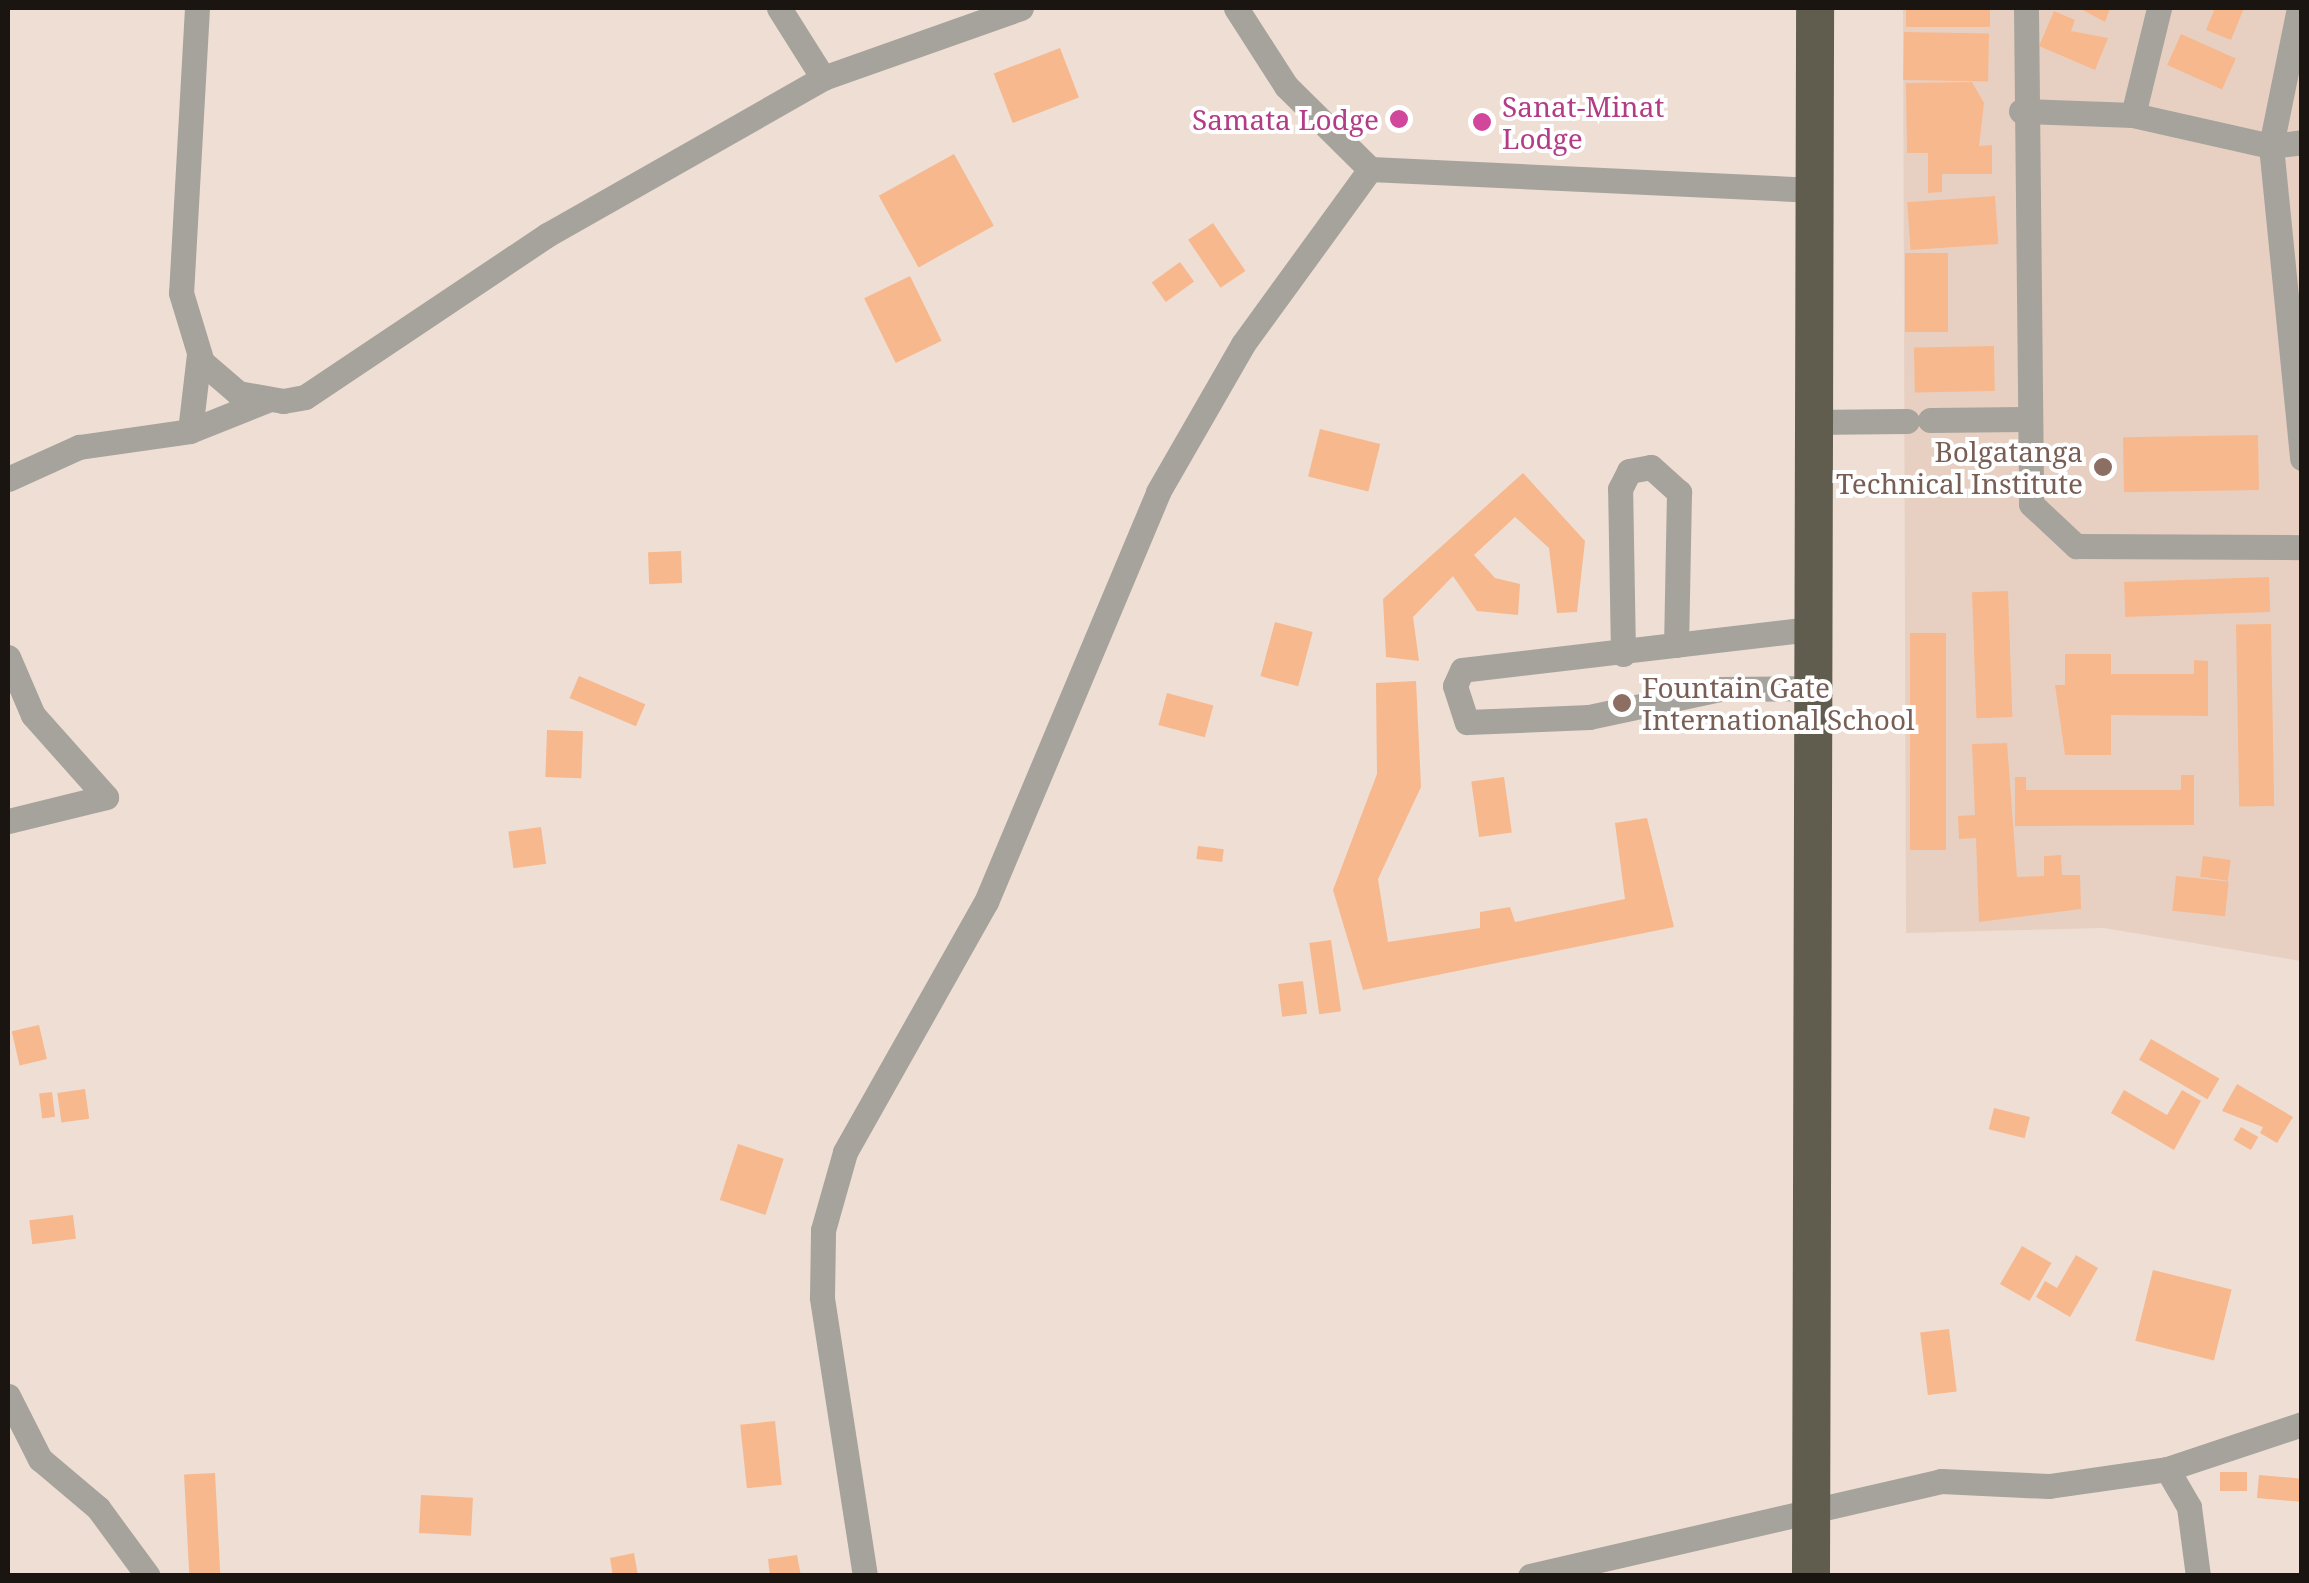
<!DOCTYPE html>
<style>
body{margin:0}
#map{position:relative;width:2309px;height:1583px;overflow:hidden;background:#eeded4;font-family:"Noto Serif",serif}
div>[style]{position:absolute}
.built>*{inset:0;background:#e7d0c2}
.building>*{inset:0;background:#f8b88d;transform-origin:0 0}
.minor>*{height:25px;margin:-12.5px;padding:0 12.5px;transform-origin:12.5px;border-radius:12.5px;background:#a5a39c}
.highway>*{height:38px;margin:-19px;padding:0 19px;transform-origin:19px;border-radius:19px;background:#605c4e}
.dots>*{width:28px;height:28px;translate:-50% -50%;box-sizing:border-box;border:5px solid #fff;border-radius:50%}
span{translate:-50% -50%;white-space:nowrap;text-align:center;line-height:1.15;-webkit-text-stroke:8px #fff;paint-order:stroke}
.hotel-label{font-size:28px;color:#b23c85}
.left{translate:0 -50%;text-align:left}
.right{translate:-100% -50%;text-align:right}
.education-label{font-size:28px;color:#785e54}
.frame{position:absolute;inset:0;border:10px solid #1b1512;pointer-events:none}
</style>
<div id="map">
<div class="built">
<div style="clip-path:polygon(1903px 8px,2301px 8px,2301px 961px,2104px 928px,1906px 933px)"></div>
</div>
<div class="building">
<div style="left:1906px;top:8px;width:84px;height:19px"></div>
<div style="clip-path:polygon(2079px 8px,2110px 8px,2105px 22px)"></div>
<div style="clip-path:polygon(2215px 8px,2244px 8px,2231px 40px,2206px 30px)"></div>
<div style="clip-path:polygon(2054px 11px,2075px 20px,2071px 31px,2108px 38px,2095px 70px,2039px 46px)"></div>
<div style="left:1904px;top:32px;width:85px;height:48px;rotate:1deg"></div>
<div style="left:2181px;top:34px;width:60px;height:34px;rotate:24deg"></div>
<div style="left:1060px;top:48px;width:53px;height:71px;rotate:69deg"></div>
<div style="clip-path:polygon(1972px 82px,1984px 103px,1979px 146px,1992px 145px,1992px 174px,1942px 174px,1942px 192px,1928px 193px,1928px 153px,1907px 153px,1906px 83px)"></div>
<div style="left:954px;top:154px;width:82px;height:86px;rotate:61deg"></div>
<div style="left:1995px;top:196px;width:48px;height:88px;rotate:86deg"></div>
<div style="left:1213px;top:223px;width:58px;height:30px;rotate:56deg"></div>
<div style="left:1905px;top:253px;width:43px;height:79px"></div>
<div style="left:1180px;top:262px;width:24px;height:35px;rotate:54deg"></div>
<div style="left:910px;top:276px;width:72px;height:51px;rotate:64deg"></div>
<div style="left:1994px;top:346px;width:45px;height:80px;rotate:89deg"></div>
<div style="left:1320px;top:429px;width:62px;height:49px;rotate:14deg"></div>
<div style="left:2258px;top:435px;width:55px;height:135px;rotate:89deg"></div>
<div style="clip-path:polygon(1523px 473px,1585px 541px,1577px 612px,1557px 613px,1549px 548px,1515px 517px,1474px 555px,1495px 578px,1520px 584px,1518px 615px,1477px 611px,1453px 576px,1413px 617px,1419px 661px,1386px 657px,1383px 599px)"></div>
<div style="left:681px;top:551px;width:32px;height:33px;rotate:88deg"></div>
<div style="left:2269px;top:577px;width:35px;height:145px;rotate:88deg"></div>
<div style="left:2008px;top:591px;width:126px;height:36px;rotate:88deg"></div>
<div style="left:1275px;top:622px;width:39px;height:56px;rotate:15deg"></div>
<div style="left:2271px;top:624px;width:182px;height:35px;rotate:89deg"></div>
<div style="left:1910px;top:633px;width:36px;height:217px"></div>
<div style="clip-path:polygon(2065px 654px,2111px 654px,2111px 674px,2194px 674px,2194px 660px,2208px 661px,2208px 716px,2111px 715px,2111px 755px,2065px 755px,2055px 685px,2065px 685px)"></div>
<div style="left:579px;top:676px;width:72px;height:24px;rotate:23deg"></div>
<div style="clip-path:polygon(1416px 681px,1421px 787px,1378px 879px,1388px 942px,1480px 928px,1480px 912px,1510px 907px,1515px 922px,1625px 899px,1615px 823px,1647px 818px,1674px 927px,1363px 990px,1333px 890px,1377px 774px,1376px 683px)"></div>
<div style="left:1167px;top:693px;width:48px;height:33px;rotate:15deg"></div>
<div style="left:547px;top:730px;width:36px;height:47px;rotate:2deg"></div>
<div style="clip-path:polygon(2007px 743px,2017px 877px,2044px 876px,2044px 856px,2061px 855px,2062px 875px,2080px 875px,2081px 909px,1979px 922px,1976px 838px,1959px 839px,1958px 816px,1975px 815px,1972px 744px)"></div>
<div style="clip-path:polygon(2181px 775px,2194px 775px,2194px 825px,2015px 826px,2015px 777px,2026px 777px,2026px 790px,2181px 790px)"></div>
<div style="left:1504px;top:777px;width:56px;height:33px;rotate:82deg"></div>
<div style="left:541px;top:827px;width:37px;height:33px;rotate:82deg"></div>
<div style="left:1198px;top:846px;width:26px;height:13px;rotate:7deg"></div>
<div style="left:2203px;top:856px;width:28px;height:21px;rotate:8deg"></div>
<div style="left:2176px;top:876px;width:53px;height:35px;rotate:6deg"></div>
<div style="left:1331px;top:940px;width:72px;height:22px;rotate:82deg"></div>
<div style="left:1303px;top:981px;width:33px;height:25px;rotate:83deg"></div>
<div style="left:39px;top:1025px;width:35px;height:28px;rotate:77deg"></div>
<div style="left:2151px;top:1039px;width:79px;height:24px;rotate:30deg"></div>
<div style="clip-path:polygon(2237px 1084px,2293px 1117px,2277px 1143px,2260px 1133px,2263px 1127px,2222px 1111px)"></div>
<div style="left:85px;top:1089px;width:30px;height:28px;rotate:82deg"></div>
<div style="clip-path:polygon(2124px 1090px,2167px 1115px,2182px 1090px,2201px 1101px,2174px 1150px,2111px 1113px)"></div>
<div style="left:52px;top:1092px;width:25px;height:13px;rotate:83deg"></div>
<div style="left:1994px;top:1108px;width:37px;height:22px;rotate:14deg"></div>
<div style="left:2241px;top:1127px;width:20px;height:15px;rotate:30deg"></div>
<div style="left:738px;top:1144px;width:48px;height:59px;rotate:18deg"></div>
<div style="left:73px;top:1215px;width:24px;height:44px;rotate:83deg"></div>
<div style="left:2022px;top:1246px;width:34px;height:44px;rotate:30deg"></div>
<div style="clip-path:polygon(2076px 1255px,2098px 1268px,2070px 1317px,2036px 1297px,2045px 1281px,2057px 1288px)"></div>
<div style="left:2153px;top:1270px;width:81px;height:73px;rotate:14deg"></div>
<div style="left:1949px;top:1329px;width:63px;height:29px;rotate:83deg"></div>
<div style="left:775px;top:1421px;width:64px;height:35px;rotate:84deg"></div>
<div style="left:2220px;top:1472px;width:27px;height:19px"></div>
<div style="left:215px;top:1473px;width:103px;height:31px;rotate:87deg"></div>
<div style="left:2259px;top:1475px;width:43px;height:23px;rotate:5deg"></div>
<div style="left:421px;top:1495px;width:52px;height:38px;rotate:3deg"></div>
<div style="clip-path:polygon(634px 1553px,638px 1576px,613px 1576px,610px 1558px)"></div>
<div style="clip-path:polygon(797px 1555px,801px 1576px,770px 1576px,768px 1559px)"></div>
</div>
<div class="minor">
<div style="left:197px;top:8px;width:285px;rotate:93.2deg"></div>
<div style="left:181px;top:293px;width:72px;rotate:73.1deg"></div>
<div style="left:202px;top:362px;width:48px;rotate:40.7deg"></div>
<div style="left:238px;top:393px;width:46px;rotate:10.1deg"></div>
<div style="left:283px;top:401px;width:22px;rotate:-10deg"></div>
<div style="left:305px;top:397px;width:291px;rotate:-33.8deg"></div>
<div style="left:547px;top:235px;width:318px;rotate:-29.6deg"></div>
<div style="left:823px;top:78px;width:210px;rotate:-19.5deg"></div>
<div style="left:779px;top:8px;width:83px;rotate:57.8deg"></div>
<div style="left:1236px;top:8px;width:93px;rotate:57.3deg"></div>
<div style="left:1286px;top:86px;width:118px;rotate:44.7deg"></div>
<div style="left:2026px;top:8px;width:496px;rotate:89.4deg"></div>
<div style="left:2031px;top:504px;width:62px;rotate:43deg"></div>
<div style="left:2076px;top:546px;width:226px;rotate:0.3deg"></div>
<div style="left:2299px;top:8px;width:141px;rotate:101.5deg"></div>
<div style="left:2271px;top:146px;width:314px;rotate:84.3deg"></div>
<div style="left:2021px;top:111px;width:112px;rotate:2deg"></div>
<div style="left:2133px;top:115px;width:141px;rotate:12.7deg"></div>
<div style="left:2271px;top:146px;width:31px;rotate:-7deg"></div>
<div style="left:2133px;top:115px;width:110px;rotate:-76.3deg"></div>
<div style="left:1930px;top:420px;width:95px;rotate:-0.6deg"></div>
<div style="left:1808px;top:422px;width:99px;rotate:-0.6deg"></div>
<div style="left:190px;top:431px;width:78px;rotate:-83.3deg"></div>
<div style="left:8px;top:479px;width:78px;rotate:-24.3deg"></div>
<div style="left:79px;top:447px;width:112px;rotate:-8.2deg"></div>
<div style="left:190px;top:431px;width:83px;rotate:-21.9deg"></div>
<div style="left:1811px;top:629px;width:351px;rotate:173.3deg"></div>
<div style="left:1462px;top:670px;width:17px;rotate:114deg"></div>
<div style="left:1455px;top:686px;width:38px;rotate:72deg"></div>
<div style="left:1467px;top:722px;width:122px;rotate:-2.3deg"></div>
<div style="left:1589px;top:717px;width:134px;rotate:-12.1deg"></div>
<div style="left:1720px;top:689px;width:92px;rotate:-0.6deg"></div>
<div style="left:1623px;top:654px;width:165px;rotate:-91deg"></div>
<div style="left:1620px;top:489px;width:20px;rotate:-63deg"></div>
<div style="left:1629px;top:471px;width:22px;rotate:-10deg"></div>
<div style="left:1651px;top:467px;width:38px;rotate:42deg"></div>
<div style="left:1679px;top:492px;width:153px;rotate:91.1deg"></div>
<div style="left:8px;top:657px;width:63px;rotate:66.7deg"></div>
<div style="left:33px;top:715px;width:110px;rotate:48.3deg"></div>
<div style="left:106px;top:797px;width:101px;rotate:166.2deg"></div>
<div style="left:8px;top:1396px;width:71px;rotate:63.1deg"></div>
<div style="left:40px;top:1459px;width:76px;rotate:40.2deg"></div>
<div style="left:98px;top:1508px;width:84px;rotate:53.7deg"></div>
<div style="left:2167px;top:1469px;width:44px;rotate:59.9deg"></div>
<div style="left:2189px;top:1507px;width:70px;rotate:82.6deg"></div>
<div style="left:865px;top:1576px;width:282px;rotate:-98.8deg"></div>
<div style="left:822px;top:1297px;width:67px;rotate:-89.1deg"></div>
<div style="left:823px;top:1230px;width:81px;rotate:-74.2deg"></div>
<div style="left:845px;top:1152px;width:287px;rotate:-60.6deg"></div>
<div style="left:986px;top:902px;width:445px;rotate:-67.2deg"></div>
<div style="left:1158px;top:492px;width:171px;rotate:-60.1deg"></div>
<div style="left:1243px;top:344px;width:216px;rotate:-54deg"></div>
<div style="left:1370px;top:169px;width:444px;rotate:2.7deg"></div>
<div style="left:1530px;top:1576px;width:422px;rotate:-13deg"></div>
<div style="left:1941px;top:1481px;width:108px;rotate:2.7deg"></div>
<div style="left:2049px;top:1486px;width:119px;rotate:-8.2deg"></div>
<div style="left:2167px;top:1469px;width:142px;rotate:-18.4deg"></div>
</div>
<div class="highway">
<div style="left:1811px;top:1576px;width:1568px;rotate:-89.85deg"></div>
</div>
<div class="dots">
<div style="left:1399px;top:119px;background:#d1479c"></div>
<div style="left:1482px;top:122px;background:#d1479c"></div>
<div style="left:2103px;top:467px;background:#8d6e63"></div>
<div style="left:1622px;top:703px;background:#8d6e63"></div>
</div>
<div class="hotel-label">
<span class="left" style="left:1502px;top:122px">Sanat-Minat<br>Lodge</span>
<span class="right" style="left:1379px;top:119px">Samata Lodge</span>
</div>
<div class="education-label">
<span class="right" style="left:2083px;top:467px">Bolgatanga<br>Technical Institute</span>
<span class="left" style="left:1642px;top:703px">Fountain Gate<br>International School</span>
</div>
<div class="frame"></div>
</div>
